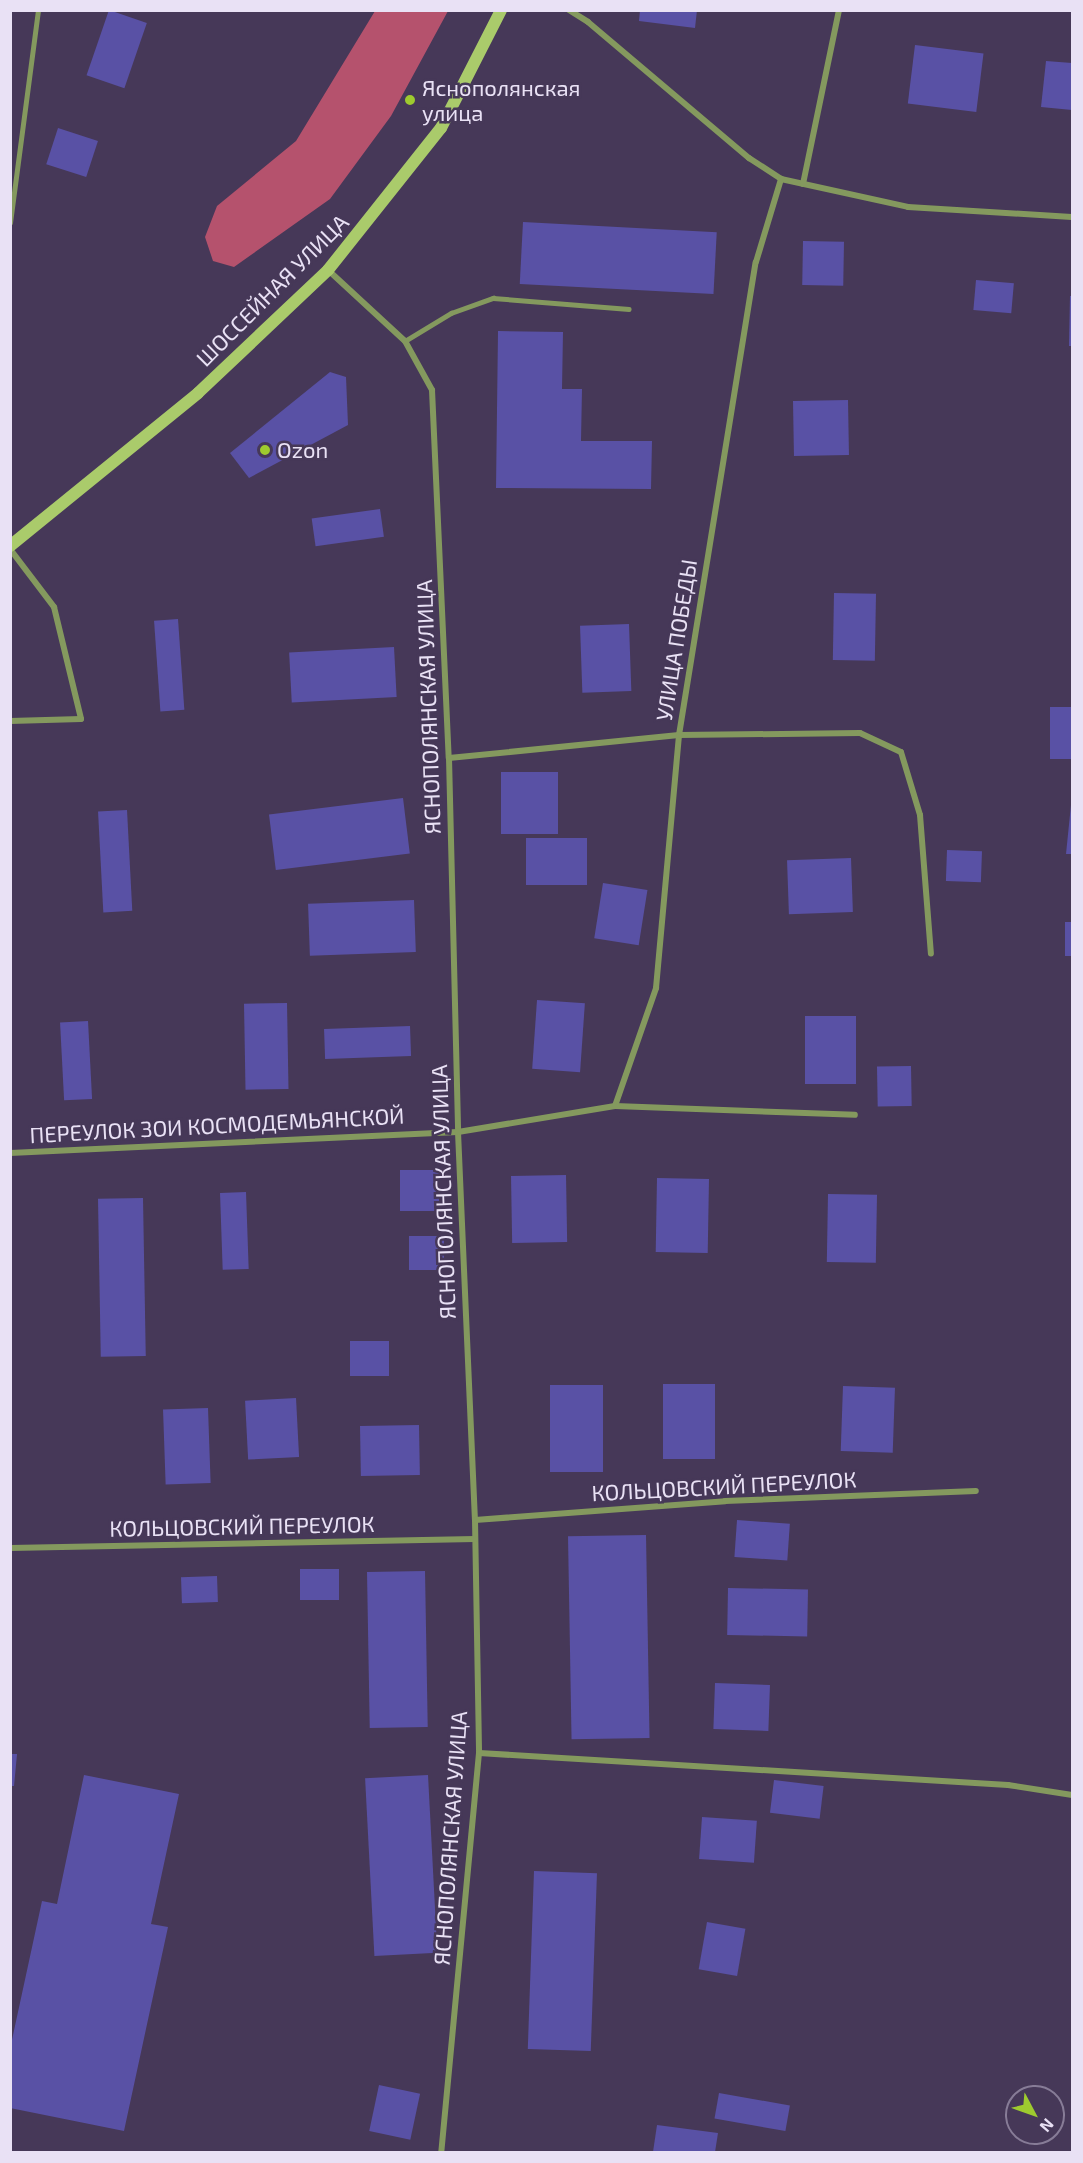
<!DOCTYPE html>
<meta charset="utf-8">
<style>
body{margin:0}
#map{position:relative;width:1083px;height:2163px;overflow:hidden;background:#463858;font-family:"Exo 2",sans-serif}
div>[style]{position:absolute}
.forest>*{inset:0;background:#b5526d}
.building>*{inset:0;background:#5951a5;transform-origin:0 0}
.service>*{height:4.5px;margin:-2.25px;padding:0 2.25px;transform-origin:2.25px;border-radius:2.25px;background:#84995e}
.minor>*{height:6px;margin:-3px;padding:0 3px;transform-origin:3px;border-radius:3px;background:#84995e}
.secondary>*{height:12px;margin:-6px;padding:0 6px;transform-origin:6px;border-radius:6px;background:#aacb6b}
.dots>*{width:16px;height:16px;translate:-50% -50%;box-sizing:border-box;border:3px solid #463858;border-radius:50%}
span{translate:-50% -50%;white-space:nowrap;text-align:center;line-height:1.15;-webkit-text-stroke:5px #463858;paint-order:stroke}
.poi-label{font-size:22px;color:#e9e1f5}
.left{translate:0 -50%;text-align:left}
.street-label{font-size:22px;color:#e9e1f5}
.frame{position:absolute;inset:0;border:12px solid #e9e1f5;pointer-events:none}
.north{position:absolute;left:1005px;top:2085px;width:60px;height:60px;box-sizing:border-box;background:#463858;border:2px solid #877c97;border-radius:50%;rotate:131deg;font-size:16px;font-weight:700;line-height:24px;text-align:center;color:#e9e1f5}
.north::after{content:'';display:block;margin:auto;width:21px;height:27px;background:#9eca2f;clip-path:polygon(50% 0,100% 100%,50% 72%,0 100%)}
</style>
<div id="map">
<div class="forest">
<div style="clip-path:polygon(375px 11px,448px 11px,391px 116px,330px 199px,234px 267px,213px 261px,205px 237px,217px 206px,296px 141px)"></div>
</div>
<div class="building">
<div style="left:109px;top:10px;width:40px;height:69px;rotate:19deg"></div>
<div style="clip-path:polygon(640px 10px,697px 10px,695px 28px,639px 21px)"></div>
<div style="left:915px;top:45px;width:69px;height:59px;rotate:7deg"></div>
<div style="clip-path:polygon(1046px 61px,1072px 63px,1072px 110px,1041px 107px)"></div>
<div style="left:58px;top:128px;width:42px;height:38px;rotate:18deg"></div>
<div style="left:523px;top:222px;width:194px;height:62px;rotate:3deg"></div>
<div style="left:803px;top:241px;width:41px;height:44px;rotate:1deg"></div>
<div style="left:976px;top:280px;width:38px;height:30px;rotate:5deg"></div>
<div style="clip-path:polygon(1070px 296px,1072px 296px,1072px 346px,1069px 346px)"></div>
<div style="clip-path:polygon(498px 331px,563px 332px,562px 389px,582px 389px,581px 441px,652px 441px,651px 489px,496px 488px)"></div>
<div style="clip-path:polygon(330px 372px,346px 377px,348px 425px,249px 478px,230px 453px)"></div>
<div style="left:848px;top:400px;width:55px;height:55px;rotate:89deg"></div>
<div style="left:380px;top:509px;width:28px;height:69px;rotate:82deg"></div>
<div style="left:834px;top:593px;width:42px;height:67px;rotate:1deg"></div>
<div style="left:178px;top:619px;width:91px;height:24px;rotate:86deg"></div>
<div style="left:629px;top:624px;width:67px;height:49px;rotate:88deg"></div>
<div style="left:394px;top:647px;width:50px;height:105px;rotate:87deg"></div>
<div style="left:1050px;top:707px;width:22px;height:52px"></div>
<div style="left:501px;top:772px;width:57px;height:62px"></div>
<div style="left:403px;top:798px;width:56px;height:135px;rotate:83deg"></div>
<div style="clip-path:polygon(1071px 805px,1072px 805px,1072px 854px,1066px 854px)"></div>
<div style="left:127px;top:810px;width:101px;height:29px;rotate:87deg"></div>
<div style="left:526px;top:838px;width:61px;height:47px"></div>
<div style="left:947px;top:850px;width:35px;height:31px;rotate:2deg"></div>
<div style="left:851px;top:858px;width:54px;height:64px;rotate:88deg"></div>
<div style="left:603px;top:883px;width:45px;height:56px;rotate:9deg"></div>
<div style="left:414px;top:900px;width:52px;height:106px;rotate:88deg"></div>
<div style="left:1065px;top:922px;width:7px;height:34px"></div>
<div style="left:537px;top:1000px;width:48px;height:69px;rotate:4deg"></div>
<div style="left:287px;top:1003px;width:86px;height:43px;rotate:89deg"></div>
<div style="left:856px;top:1016px;width:68px;height:51px;rotate:90deg"></div>
<div style="left:88px;top:1021px;width:78px;height:28px;rotate:87deg"></div>
<div style="left:410px;top:1026px;width:30px;height:86px;rotate:88deg"></div>
<div style="left:911px;top:1066px;width:40px;height:34px;rotate:89deg"></div>
<div style="left:439px;top:1170px;width:41px;height:39px;rotate:90deg"></div>
<div style="left:566px;top:1175px;width:67px;height:55px;rotate:89deg"></div>
<div style="left:657px;top:1178px;width:52px;height:74px;rotate:1deg"></div>
<div style="left:246px;top:1192px;width:77px;height:26px;rotate:88deg"></div>
<div style="left:828px;top:1194px;width:49px;height:68px;rotate:1deg"></div>
<div style="left:143px;top:1198px;width:158px;height:45px;rotate:89deg"></div>
<div style="left:409px;top:1236px;width:35px;height:34px"></div>
<div style="left:350px;top:1341px;width:39px;height:35px"></div>
<div style="left:663px;top:1384px;width:52px;height:75px"></div>
<div style="left:550px;top:1385px;width:53px;height:87px"></div>
<div style="left:843px;top:1386px;width:52px;height:65px;rotate:2deg"></div>
<div style="left:296px;top:1398px;width:59px;height:51px;rotate:87deg"></div>
<div style="left:208px;top:1408px;width:75px;height:45px;rotate:88deg"></div>
<div style="left:419px;top:1425px;width:50px;height:59px;rotate:89deg"></div>
<div style="left:737px;top:1520px;width:53px;height:37px;rotate:4deg"></div>
<div style="left:646px;top:1535px;width:203px;height:78px;rotate:89deg"></div>
<div style="left:300px;top:1569px;width:39px;height:31px"></div>
<div style="left:425px;top:1571px;width:156px;height:58px;rotate:89deg"></div>
<div style="left:217px;top:1576px;width:26px;height:36px;rotate:88deg"></div>
<div style="left:728px;top:1588px;width:80px;height:47px;rotate:1deg"></div>
<div style="left:715px;top:1683px;width:55px;height:46px;rotate:2deg"></div>
<div style="clip-path:polygon(10px 1754px,17px 1754px,14px 1786px,10px 1786px)"></div>
<div style="clip-path:polygon(84px 1775px,179px 1794px,151px 1924px,168px 1927px,124px 2131px,10px 2108px,10px 2049px,42px 1901px,57px 1904px)"></div>
<div style="left:428px;top:1775px;width:178px;height:63px;rotate:87deg"></div>
<div style="left:774px;top:1780px;width:50px;height:33px;rotate:7deg"></div>
<div style="left:702px;top:1817px;width:55px;height:42px;rotate:4deg"></div>
<div style="left:534px;top:1871px;width:63px;height:178px;rotate:2deg"></div>
<div style="left:707px;top:1922px;width:39px;height:48px;rotate:10deg"></div>
<div style="left:379px;top:2085px;width:42px;height:47px;rotate:12deg"></div>
<div style="left:719px;top:2093px;width:72px;height:26px;rotate:10deg"></div>
<div style="clip-path:polygon(657px 2125px,718px 2133px,715px 2152px,653px 2152px)"></div>
</div>
<div class="service">
<div style="left:10px;top:223px;width:215px;rotate:-82.5deg"></div>
<div style="left:405px;top:341px;width:54px;rotate:-31.3deg"></div>
<div style="left:451px;top:313px;width:45px;rotate:-19.7deg"></div>
<div style="left:493px;top:298px;width:136px;rotate:4.6deg"></div>
</div>
<div class="minor">
<div style="left:569px;top:10px;width:22px;rotate:32deg"></div>
<div style="left:588px;top:22px;width:211px;rotate:40.2deg"></div>
<div style="left:749px;top:158px;width:38px;rotate:33deg"></div>
<div style="left:781px;top:179px;width:130px;rotate:12.4deg"></div>
<div style="left:908px;top:207px;width:164px;rotate:3.5deg"></div>
<div style="left:803px;top:184px;width:178px;rotate:-78.3deg"></div>
<div style="left:328px;top:270px;width:105px;rotate:42.7deg"></div>
<div style="left:405px;top:341px;width:56px;rotate:61.1deg"></div>
<div style="left:432px;top:390px;width:368px;rotate:87.4deg"></div>
<div style="left:449px;top:758px;width:374px;rotate:88.6deg"></div>
<div style="left:458px;top:1132px;width:388px;rotate:87.5deg"></div>
<div style="left:475px;top:1520px;width:233px;rotate:89deg"></div>
<div style="left:479px;top:1753px;width:401px;rotate:95.4deg"></div>
<div style="left:10px;top:549px;width:73px;rotate:52.8deg"></div>
<div style="left:54px;top:607px;width:115px;rotate:76.4deg"></div>
<div style="left:81px;top:719px;width:71px;rotate:178.4deg"></div>
<div style="left:449px;top:758px;width:231px;rotate:-5.7deg"></div>
<div style="left:679px;top:735px;width:181px;rotate:-0.6deg"></div>
<div style="left:860px;top:733px;width:45px;rotate:24.9deg"></div>
<div style="left:901px;top:752px;width:66px;rotate:73.2deg"></div>
<div style="left:920px;top:815px;width:139px;rotate:85.5deg"></div>
<div style="left:615px;top:1106px;width:125px;rotate:-70.8deg"></div>
<div style="left:656px;top:988px;width:254px;rotate:-84.8deg"></div>
<div style="left:679px;top:735px;width:479px;rotate:-80.8deg"></div>
<div style="left:756px;top:262px;width:87px;rotate:-73.2deg"></div>
<div style="left:10px;top:1153px;width:448px;rotate:-2.7deg"></div>
<div style="left:458px;top:1132px;width:159px;rotate:-9.4deg"></div>
<div style="left:615px;top:1106px;width:240px;rotate:2.1deg"></div>
<div style="left:475px;top:1520px;width:251px;rotate:-4.3deg"></div>
<div style="left:725px;top:1501px;width:251px;rotate:-2.3deg"></div>
<div style="left:10px;top:1548px;width:465px;rotate:-1.1deg"></div>
<div style="left:479px;top:1753px;width:530px;rotate:3.46deg"></div>
<div style="left:1008px;top:1785px;width:65px;rotate:8.9deg"></div>
</div>
<div class="secondary">
<div style="left:10px;top:546px;width:242px;rotate:-39.1deg"></div>
<div style="left:198px;top:393px;width:179px;rotate:-43.4deg"></div>
<div style="left:328px;top:270px;width:181px;rotate:-51.5deg"></div>
<div style="left:441px;top:128px;width:132px;rotate:-63deg"></div>
</div>
<div class="dots">
<div style="left:410px;top:100px;background:#9eca2f"></div>
<div style="left:265px;top:450px;background:#9eca2f"></div>
</div>
<div class="poi-label">
<span class="left" style="left:422px;top:100px">Яснополянская<br>улица</span>
<span class="left" style="left:277px;top:450px">Ozon</span>
</div>
<div class="street-label">
<span style="left:272px;top:290px;rotate:-45deg">ШОССЕЙНАЯ УЛИЦА</span>
<span style="left:676px;top:640px;rotate:-81deg">УЛИЦА ПОБЕДЫ</span>
<span style="left:428px;top:707px;rotate:-92deg">ЯСНОПОЛЯНСКАЯ УЛИЦА</span>
<span style="left:217px;top:1125px;rotate:-3deg">ПЕРЕУЛОК ЗОИ КОСМОДЕМЬЯНСКОЙ</span>
<span style="left:443px;top:1192px;rotate:-92deg">ЯСНОПОЛЯНСКАЯ УЛИЦА</span>
<span style="left:724px;top:1486px;rotate:-3deg">КОЛЬЦОВСКИЙ ПЕРЕУЛОК</span>
<span style="left:242px;top:1526px;rotate:-1deg">КОЛЬЦОВСКИЙ ПЕРЕУЛОК</span>
<span style="left:450px;top:1838px;rotate:-86deg">ЯСНОПОЛЯНСКАЯ УЛИЦА</span>
</div>
<div class="frame"></div>
<div class="north">N</div>
</div>
